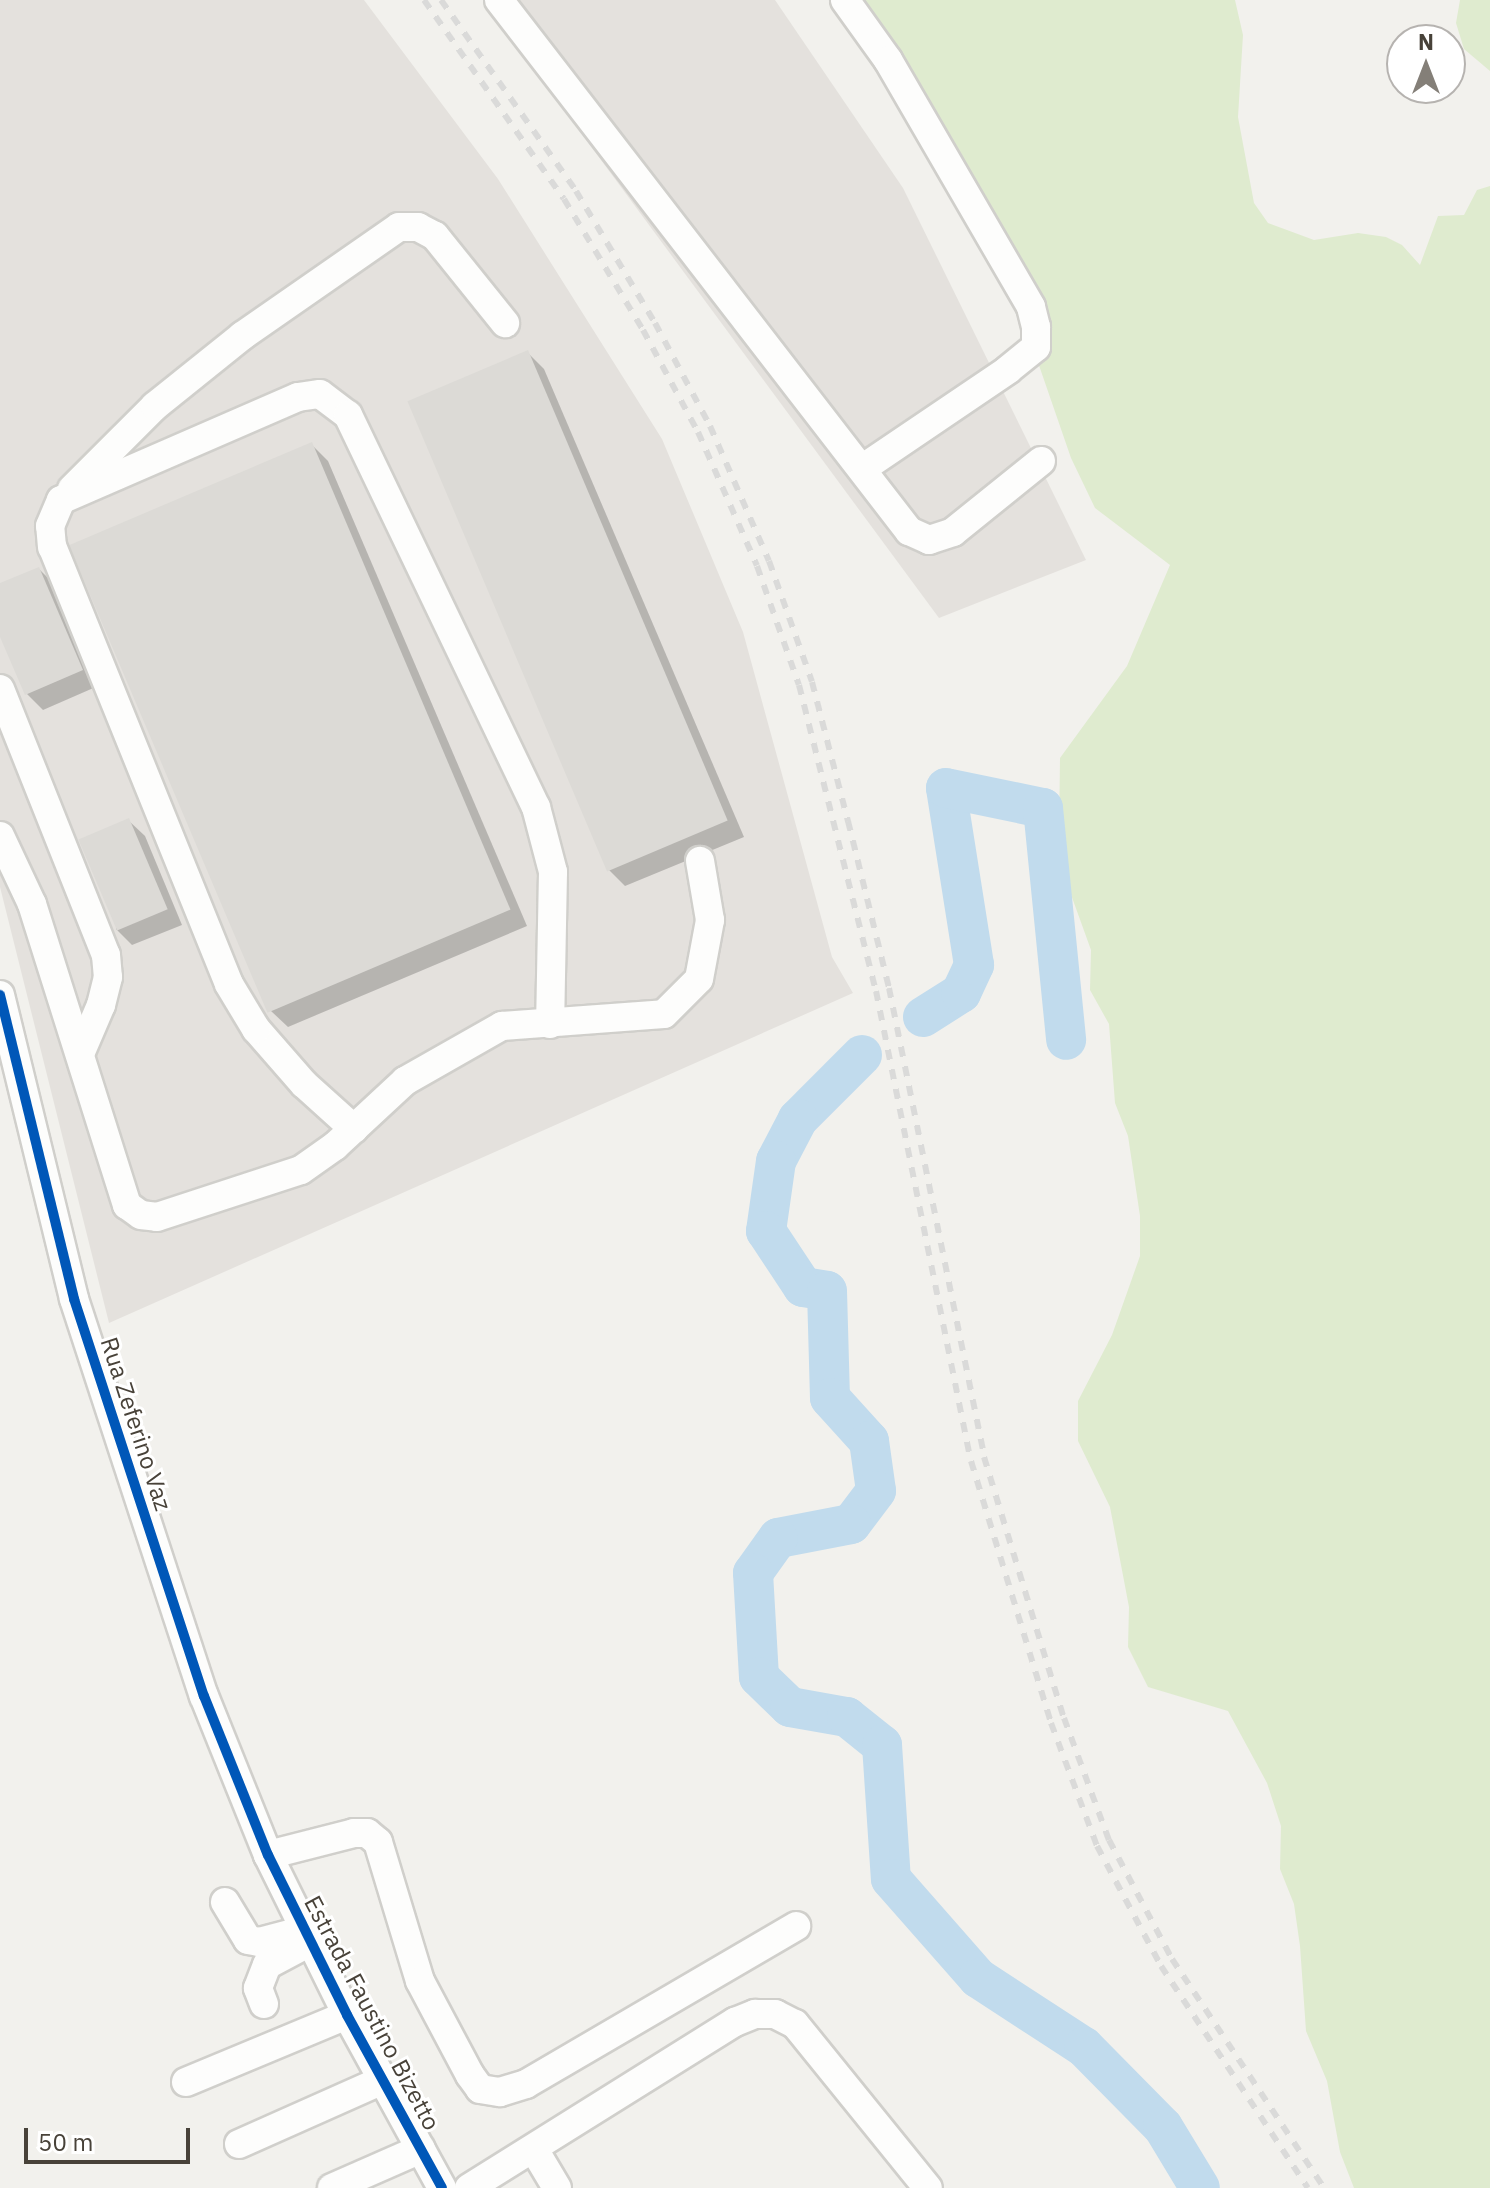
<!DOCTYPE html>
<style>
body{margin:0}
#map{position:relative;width:1490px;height:2188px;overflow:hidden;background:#f2f1ed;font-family:"IBM Plex Sans",sans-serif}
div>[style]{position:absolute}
.industrial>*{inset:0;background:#e4e1dd}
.green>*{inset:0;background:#dfebcf}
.shadow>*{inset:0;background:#0003}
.river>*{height:40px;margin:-20px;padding:0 20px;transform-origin:20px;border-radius:20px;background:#c1dbed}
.building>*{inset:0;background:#dcdad6;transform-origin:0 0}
.roads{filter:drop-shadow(2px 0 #d0cfcb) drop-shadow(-2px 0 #d0cfcb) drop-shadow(0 2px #d0cfcb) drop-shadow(0 -2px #d0cfcb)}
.minor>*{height:28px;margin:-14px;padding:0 14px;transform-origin:14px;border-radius:14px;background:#fdfdfc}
.rail>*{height:6px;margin-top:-3px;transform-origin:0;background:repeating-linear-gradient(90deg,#dadad9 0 10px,transparent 0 20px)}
.cycleway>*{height:10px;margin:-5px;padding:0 5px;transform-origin:5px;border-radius:5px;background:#0057b8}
span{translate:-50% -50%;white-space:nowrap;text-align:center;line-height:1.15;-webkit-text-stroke:6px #fff;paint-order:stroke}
.street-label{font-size:24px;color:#484239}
.north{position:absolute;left:1386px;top:24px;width:80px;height:80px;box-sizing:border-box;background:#fff;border:2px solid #b6b3b0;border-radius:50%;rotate:0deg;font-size:22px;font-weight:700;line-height:32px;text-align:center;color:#484239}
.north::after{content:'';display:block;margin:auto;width:28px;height:36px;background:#847f78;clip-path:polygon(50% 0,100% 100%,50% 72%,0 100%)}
.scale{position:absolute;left:24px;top:2128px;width:166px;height:36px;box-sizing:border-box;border:4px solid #484239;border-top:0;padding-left:10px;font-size:24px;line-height:28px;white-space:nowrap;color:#484239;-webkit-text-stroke:6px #fff;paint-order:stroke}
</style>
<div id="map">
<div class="industrial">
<div style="clip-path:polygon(0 0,364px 0,498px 179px,662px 439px,743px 632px,832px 957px,853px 993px,109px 1323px,0 887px)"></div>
<div style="clip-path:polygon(483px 0,775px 0,903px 188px,1086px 560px,939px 618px)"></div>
</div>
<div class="green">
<div style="clip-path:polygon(860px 0,1235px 0,1243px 35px,1238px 117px,1254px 203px,1268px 223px,1314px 240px,1358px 233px,1386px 237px,1402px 245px,1420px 265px,1438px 216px,1464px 215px,1477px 190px,1490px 186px,1490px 2188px,1354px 2188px,1340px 2152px,1327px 2081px,1306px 2031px,1300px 1946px,1294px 1904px,1280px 1869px,1281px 1826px,1267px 1783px,1228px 1711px,1148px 1687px,1128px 1647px,1129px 1607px,1110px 1507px,1078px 1441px,1078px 1401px,1112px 1335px,1140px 1256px,1140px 1216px,1128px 1136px,1115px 1103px,1109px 1024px,1090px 990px,1091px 950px,1065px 878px,1059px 838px,1060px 758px,1127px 666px,1170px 565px,1095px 508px,1071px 458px,1014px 293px)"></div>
<div style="clip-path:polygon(1460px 0,1490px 0,1490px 71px,1464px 49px,1456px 23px)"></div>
</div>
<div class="shadow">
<div style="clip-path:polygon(528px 353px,544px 369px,744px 837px,625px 886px,609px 870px)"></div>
<div style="clip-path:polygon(311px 444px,328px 461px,527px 926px,288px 1027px,271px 1011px)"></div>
<div style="clip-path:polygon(39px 569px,55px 585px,98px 686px,43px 710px,27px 694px,0 632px,0 585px)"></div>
<div style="clip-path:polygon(128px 820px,145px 836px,182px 925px,132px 945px,116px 929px)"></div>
</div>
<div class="river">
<div style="left:923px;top:1017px;width:45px;rotate:-32.3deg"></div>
<div style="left:961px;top:993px;width:31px;rotate:-65deg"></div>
<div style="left:974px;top:965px;width:179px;rotate:-99deg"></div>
<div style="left:946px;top:788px;width:99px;rotate:11.7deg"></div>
<div style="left:1043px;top:808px;width:233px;rotate:84.3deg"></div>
<div style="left:862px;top:1055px;width:91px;rotate:135deg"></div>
<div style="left:798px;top:1119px;width:47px;rotate:117.6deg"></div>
<div style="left:776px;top:1161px;width:71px;rotate:98.1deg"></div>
<div style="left:766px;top:1231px;width:67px;rotate:56.5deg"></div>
<div style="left:803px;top:1287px;width:24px;rotate:9deg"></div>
<div style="left:827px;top:1291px;width:107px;rotate:88.4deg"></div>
<div style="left:830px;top:1398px;width:58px;rotate:47.8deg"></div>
<div style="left:869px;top:1441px;width:50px;rotate:82deg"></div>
<div style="left:876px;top:1491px;width:41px;rotate:127.1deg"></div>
<div style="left:851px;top:1524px;width:74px;rotate:169.1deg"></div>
<div style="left:778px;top:1538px;width:43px;rotate:125.5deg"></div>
<div style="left:753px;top:1573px;width:104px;rotate:86.7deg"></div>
<div style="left:759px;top:1677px;width:43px;rotate:44.1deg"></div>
<div style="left:790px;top:1707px;width:58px;rotate:10deg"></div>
<div style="left:847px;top:1717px;width:45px;rotate:38.7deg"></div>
<div style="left:882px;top:1745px;width:134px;rotate:86.2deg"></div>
<div style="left:891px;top:1879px;width:132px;rotate:48.7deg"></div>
<div style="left:978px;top:1978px;width:126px;rotate:33.1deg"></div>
<div style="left:1084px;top:2047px;width:112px;rotate:45.4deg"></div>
<div style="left:1163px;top:2127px;width:71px;rotate:58.8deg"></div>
</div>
<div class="building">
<div style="left:528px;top:350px;width:511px;height:131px;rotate:67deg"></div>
<div style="left:312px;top:442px;width:508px;height:264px;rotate:67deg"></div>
<div style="clip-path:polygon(39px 567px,83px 670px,25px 695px,0 637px,0 583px)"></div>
<div style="left:129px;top:818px;width:99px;height:55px;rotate:67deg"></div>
</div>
<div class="roads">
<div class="minor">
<div style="left:499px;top:0;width:671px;rotate:52.33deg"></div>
<div style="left:909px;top:531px;width:22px;rotate:24deg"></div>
<div style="left:929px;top:540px;width:25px;rotate:-18deg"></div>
<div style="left:953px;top:532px;width:113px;rotate:-38.9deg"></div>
<div style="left:845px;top:0;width:74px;rotate:54.4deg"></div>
<div style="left:888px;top:60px;width:285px;rotate:59.9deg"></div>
<div style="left:1031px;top:307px;width:21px;rotate:76deg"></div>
<div style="left:1036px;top:327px;width:20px;rotate:90deg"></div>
<div style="left:1036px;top:347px;width:36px;rotate:141deg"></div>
<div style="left:1008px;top:370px;width:176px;rotate:145.9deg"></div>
<div style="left:72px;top:489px;width:117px;rotate:-45deg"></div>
<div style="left:155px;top:406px;width:112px;rotate:-38.8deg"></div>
<div style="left:242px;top:336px;width:191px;rotate:-34.8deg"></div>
<div style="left:399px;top:227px;width:19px"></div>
<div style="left:418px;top:227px;width:19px;rotate:28deg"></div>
<div style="left:435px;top:236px;width:112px;rotate:51.2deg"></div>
<div style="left:0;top:689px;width:286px;rotate:68.3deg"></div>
<div style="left:106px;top:955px;width:22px;rotate:85deg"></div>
<div style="left:108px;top:977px;width:29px;rotate:104deg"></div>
<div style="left:101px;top:1005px;width:53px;rotate:113.2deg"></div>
<div style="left:0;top:836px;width:75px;rotate:64.8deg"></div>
<div style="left:32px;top:904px;width:316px;rotate:72.5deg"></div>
<div style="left:127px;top:1205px;width:17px;rotate:36deg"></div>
<div style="left:141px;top:1215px;width:16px;rotate:7deg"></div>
<div style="left:157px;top:1217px;width:151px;rotate:-18.1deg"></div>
<div style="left:301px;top:1170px;width:42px;rotate:-35.2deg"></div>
<div style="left:335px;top:1146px;width:96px;rotate:-42.9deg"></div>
<div style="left:405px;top:1081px;width:112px;rotate:-29.6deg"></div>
<div style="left:502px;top:1026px;width:162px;rotate:-4.2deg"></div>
<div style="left:664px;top:1014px;width:49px;rotate:-45deg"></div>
<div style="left:699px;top:979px;width:60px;rotate:-79.4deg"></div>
<div style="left:710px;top:920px;width:60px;rotate:-99.6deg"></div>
<div style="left:0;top:995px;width:313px;rotate:76.3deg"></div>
<div style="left:74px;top:1299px;width:418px;rotate:71.9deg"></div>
<div style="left:204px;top:1696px;width:171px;rotate:68.1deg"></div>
<div style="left:268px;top:1855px;width:178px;rotate:63.7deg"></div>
<div style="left:347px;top:2015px;width:197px;rotate:61.2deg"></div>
<div style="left:354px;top:1129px;width:67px;rotate:-138deg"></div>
<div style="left:304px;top:1084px;width:73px;rotate:-131.1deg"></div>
<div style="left:256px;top:1029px;width:52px;rotate:-121deg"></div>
<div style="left:229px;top:984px;width:471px;rotate:-112deg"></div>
<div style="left:52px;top:547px;width:21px;rotate:-95deg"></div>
<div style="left:50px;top:526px;width:28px;rotate:-67deg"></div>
<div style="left:61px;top:500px;width:258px;rotate:-23.5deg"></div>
<div style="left:298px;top:397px;width:22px;rotate:-8deg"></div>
<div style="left:320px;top:394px;width:35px;rotate:37deg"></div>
<div style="left:348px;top:415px;width:435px;rotate:64.4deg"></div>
<div style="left:536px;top:807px;width:67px;rotate:75.3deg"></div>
<div style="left:553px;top:872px;width:152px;rotate:91.1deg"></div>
<div style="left:268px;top:1855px;width:89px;rotate:-14.3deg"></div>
<div style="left:354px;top:1833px;width:13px"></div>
<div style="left:367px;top:1833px;width:14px;rotate:39deg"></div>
<div style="left:378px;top:1842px;width:145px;rotate:73.2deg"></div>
<div style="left:420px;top:1981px;width:106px;rotate:62deg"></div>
<div style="left:470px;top:2075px;width:17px;rotate:54deg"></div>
<div style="left:480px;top:2089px;width:20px;rotate:9deg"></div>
<div style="left:500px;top:2092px;width:27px;rotate:-17deg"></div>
<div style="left:526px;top:2084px;width:313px;rotate:-30.3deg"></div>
<div style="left:225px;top:1902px;width:44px;rotate:58.8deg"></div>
<div style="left:248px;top:1940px;width:11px;rotate:10deg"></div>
<div style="left:259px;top:1942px;width:48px;rotate:-14.6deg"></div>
<div style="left:264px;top:2004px;width:17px;rotate:-111deg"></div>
<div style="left:258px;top:1988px;width:25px;rotate:-69deg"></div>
<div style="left:267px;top:1965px;width:49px;rotate:-28.1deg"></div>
<div style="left:186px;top:2082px;width:174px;rotate:-22.6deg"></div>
<div style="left:239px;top:2144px;width:158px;rotate:-24deg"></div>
<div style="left:535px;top:2151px;width:43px;rotate:59.3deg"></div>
<div style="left:332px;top:2188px;width:97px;rotate:-23.7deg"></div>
<div style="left:469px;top:2188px;width:314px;rotate:-32deg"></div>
<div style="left:735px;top:2022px;width:22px;rotate:-22deg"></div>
<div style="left:755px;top:2014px;width:20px"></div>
<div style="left:775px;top:2014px;width:22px;rotate:27deg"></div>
<div style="left:795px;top:2024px;width:211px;rotate:51deg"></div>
</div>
</div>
<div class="rail">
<div style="left:424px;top:0;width:243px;rotate:54.9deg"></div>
<div style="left:564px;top:199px;width:153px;rotate:58.9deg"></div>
<div style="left:643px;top:330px;width:116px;rotate:61.7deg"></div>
<div style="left:698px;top:432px;width:146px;rotate:66.2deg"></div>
<div style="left:757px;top:566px;width:126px;rotate:70.6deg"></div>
<div style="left:799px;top:685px;width:316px;rotate:75.9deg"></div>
<div style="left:876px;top:991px;width:480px;rotate:78.6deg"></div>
<div style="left:971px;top:1461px;width:274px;rotate:73deg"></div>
<div style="left:1051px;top:1723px;width:131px;rotate:69.5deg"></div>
<div style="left:1097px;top:1846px;width:136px;rotate:61.9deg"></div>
<div style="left:1161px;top:1966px;width:266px;rotate:56.5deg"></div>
<div style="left:441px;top:0;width:234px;rotate:54.7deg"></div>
<div style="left:576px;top:191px;width:154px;rotate:59.1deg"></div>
<div style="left:655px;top:323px;width:117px;rotate:61.9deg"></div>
<div style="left:710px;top:426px;width:147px;rotate:66.4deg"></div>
<div style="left:769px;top:561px;width:128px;rotate:70.4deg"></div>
<div style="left:812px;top:682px;width:144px;rotate:75.5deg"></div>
<div style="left:848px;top:821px;width:172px;rotate:76.2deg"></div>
<div style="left:889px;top:988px;width:479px;rotate:78.5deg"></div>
<div style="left:984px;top:1457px;width:273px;rotate:73deg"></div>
<div style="left:1064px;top:1718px;width:130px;rotate:69.8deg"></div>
<div style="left:1109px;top:1840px;width:135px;rotate:62.1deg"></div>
<div style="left:1172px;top:1959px;width:275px;rotate:56.4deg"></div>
</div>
<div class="cycleway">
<div style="left:0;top:995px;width:313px;rotate:76.3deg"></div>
<div style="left:74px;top:1299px;width:418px;rotate:71.9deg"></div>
<div style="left:204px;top:1696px;width:171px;rotate:68.1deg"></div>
<div style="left:268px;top:1855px;width:178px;rotate:63.7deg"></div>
<div style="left:347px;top:2015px;width:197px;rotate:61.2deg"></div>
</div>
<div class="street-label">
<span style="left:136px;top:1424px;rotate:72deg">Rua Zeferino Vaz</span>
<span style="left:372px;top:2013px;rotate:62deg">Estrada Faustino Bizetto</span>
</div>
<div class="north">N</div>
<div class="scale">50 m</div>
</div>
